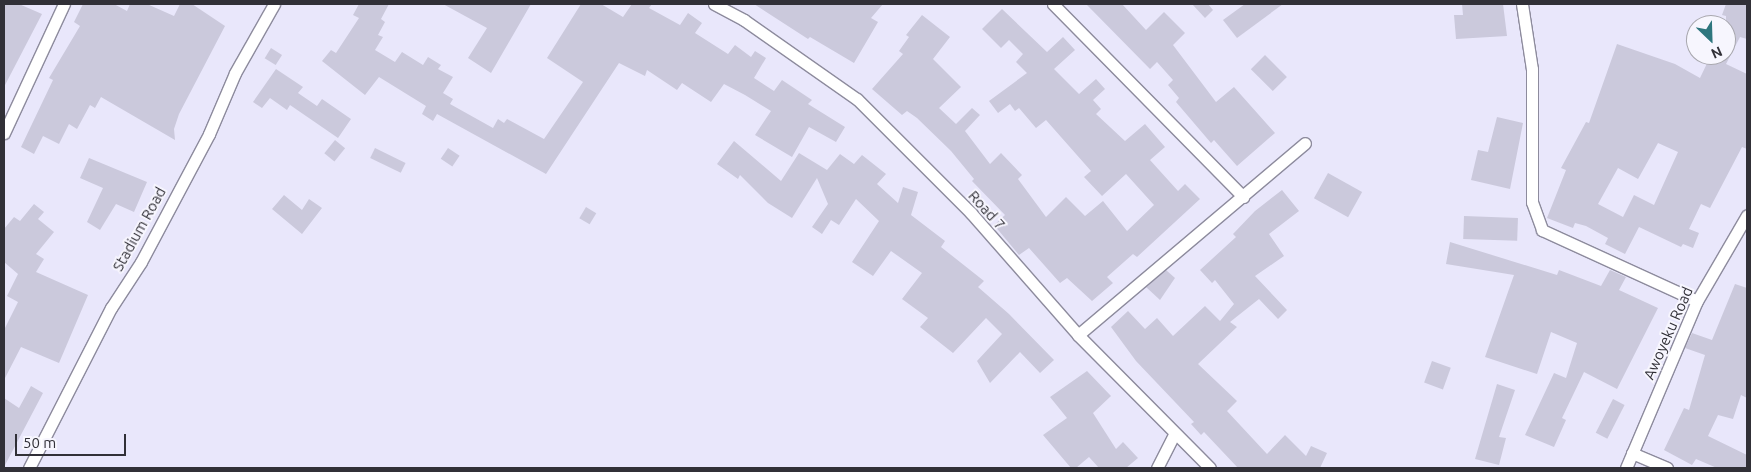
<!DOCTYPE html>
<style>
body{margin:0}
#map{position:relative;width:1751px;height:472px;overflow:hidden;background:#e9e7fb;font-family:Ubuntu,sans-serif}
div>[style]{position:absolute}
.building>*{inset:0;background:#cbc9dc;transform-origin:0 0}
.roads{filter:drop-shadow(1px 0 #8d8b9d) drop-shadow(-1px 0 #8d8b9d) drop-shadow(0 1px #8d8b9d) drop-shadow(0 -1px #8d8b9d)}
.street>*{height:11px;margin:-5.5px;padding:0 5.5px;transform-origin:5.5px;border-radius:5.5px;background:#fff}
span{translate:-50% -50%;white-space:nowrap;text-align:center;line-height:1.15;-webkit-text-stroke:4px #f7f6fe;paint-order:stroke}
.street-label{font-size:15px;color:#313037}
.frame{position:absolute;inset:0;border:5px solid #313037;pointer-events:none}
.north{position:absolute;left:1686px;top:15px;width:50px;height:50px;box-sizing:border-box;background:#f7f6fe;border:1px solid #a8a7ae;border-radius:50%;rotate:156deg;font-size:14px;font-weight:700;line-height:20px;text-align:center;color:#313037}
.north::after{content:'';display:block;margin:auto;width:18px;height:22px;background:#2e767e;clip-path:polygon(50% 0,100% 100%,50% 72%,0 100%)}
.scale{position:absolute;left:15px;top:434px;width:111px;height:22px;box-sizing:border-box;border:2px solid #313037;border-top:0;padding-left:6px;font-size:15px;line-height:18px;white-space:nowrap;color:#313037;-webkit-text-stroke:4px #f7f6fe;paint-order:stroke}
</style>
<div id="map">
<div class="building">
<div style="clip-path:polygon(4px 4px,19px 4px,42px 14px,4px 87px)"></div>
<div style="clip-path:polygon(83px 4px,114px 4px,127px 11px,130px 4px,147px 4px,174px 16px,180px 4px,192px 4px,225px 26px,179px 114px,174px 129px,175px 140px,101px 97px,95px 108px,90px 105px,77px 129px,69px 124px,59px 144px,43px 136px,34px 154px,21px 147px,53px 80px,49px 78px,80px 26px,74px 22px)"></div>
<div style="clip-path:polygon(359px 4px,389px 4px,381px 19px,385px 22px,378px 35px,383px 37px,375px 50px,395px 62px,402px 52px,423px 65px,428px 57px,441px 65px,438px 69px,453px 77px,443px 93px,453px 99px,450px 104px,493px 128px,498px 119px,504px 123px,507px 119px,544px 139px,583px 82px,547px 58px,581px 4px,601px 4px,623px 17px,632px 4px,652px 4px,649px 8px,680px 25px,688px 13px,702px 23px,695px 33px,728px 54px,735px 45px,751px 57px,755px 51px,766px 58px,754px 78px,774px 91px,782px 80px,812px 100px,808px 104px,845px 127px,836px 142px,809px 127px,792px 157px,755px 135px,771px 111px,745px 95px,724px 84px,711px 102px,682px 83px,677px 90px,647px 70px,645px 76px,619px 63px,546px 174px,437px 114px,433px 121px,422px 114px,426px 106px,379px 77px,365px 95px,322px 61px,331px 50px,336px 53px,359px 18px,353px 15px)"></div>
<div style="clip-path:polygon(443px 4px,531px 4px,491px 73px,468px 58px,487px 28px)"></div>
<div style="clip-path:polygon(754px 4px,883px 4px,871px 18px,878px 22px,854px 63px,810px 37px,808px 39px)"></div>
<div style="clip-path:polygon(1086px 4px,1122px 4px,1146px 30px,1164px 12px,1185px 33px,1173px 45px,1216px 102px,1234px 87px,1275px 133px,1237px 166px,1214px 140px,1211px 143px,1176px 102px,1179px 98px,1168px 85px,1173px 80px,1157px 62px,1150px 69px)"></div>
<div style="clip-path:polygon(1192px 4px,1208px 4px,1213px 10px,1205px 18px)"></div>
<div style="clip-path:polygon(1245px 4px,1283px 4px,1237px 38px,1223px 20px)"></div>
<div style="clip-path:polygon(1462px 4px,1503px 4px,1507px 36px,1456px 39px,1454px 15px,1463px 15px)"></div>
<div style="clip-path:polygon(evenodd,1726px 4px,1747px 4px,1747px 39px,1740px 37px,1726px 64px,1747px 74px,1747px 149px,1742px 147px,1710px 208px,1701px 204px,1689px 229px,1699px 233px,1693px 248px,1683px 244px,1681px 247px,1639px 227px,1625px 254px,1605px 244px,1608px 238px,1586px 226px,1575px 223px,1573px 228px,1547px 218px,1566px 170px,1561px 168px,1586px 122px,1589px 123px,1617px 44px,1675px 64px,1700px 78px,1711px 55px,1726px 55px,1726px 16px,1722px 15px,1726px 4px,1658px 143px,1678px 152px,1654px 205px,1634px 195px,1623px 217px,1598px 204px,1618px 168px,1638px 179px,1658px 143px)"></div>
<div style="clip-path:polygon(1002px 9px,1047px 52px,1063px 37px,1075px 50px,1054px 69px,1079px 94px,1096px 79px,1105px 89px,1093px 100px,1101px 109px,1096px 114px,1125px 141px,1145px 124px,1165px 147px,1150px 160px,1178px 191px,1185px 184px,1200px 199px,1137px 257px,1133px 254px,1107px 277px,1113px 283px,1092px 301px,1067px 278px,1060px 283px,1029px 248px,1019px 255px,994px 225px,1005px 215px,972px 181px,974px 179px,951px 151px,917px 118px,907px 111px,902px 115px,872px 89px,903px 54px,899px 51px,909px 37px,906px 35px,922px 15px,950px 37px,933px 59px,961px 87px,939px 108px,956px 124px,972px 108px,980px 115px,965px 131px,990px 164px,1001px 153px,1022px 175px,1018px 179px,1046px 217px,1066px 197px,1085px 216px,1103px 201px,1127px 231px,1154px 205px,1126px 174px,1102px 196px,1084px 177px,1091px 171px,1046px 120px,1036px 128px,1019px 108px,1015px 111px,1010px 104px,998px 113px,989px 101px,1027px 73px,1016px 62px,1023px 54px,1009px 40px,1001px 48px,982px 29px)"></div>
<div style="left:271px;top:48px;width:13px;height:12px;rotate:32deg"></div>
<div style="left:1265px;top:55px;width:31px;height:20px;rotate:45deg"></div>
<div style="clip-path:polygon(276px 69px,303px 87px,298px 93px,317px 106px,322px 99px,351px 119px,338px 138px,290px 105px,287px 110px,270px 98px,262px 108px,253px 102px)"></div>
<div style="clip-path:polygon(1497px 117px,1523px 123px,1510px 189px,1471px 180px,1478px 150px,1488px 152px)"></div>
<div style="left:335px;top:140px;width:13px;height:17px;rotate:39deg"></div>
<div style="clip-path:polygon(734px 141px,781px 181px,799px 153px,827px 170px,840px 154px,854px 164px,862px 155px,886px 174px,877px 184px,898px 203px,903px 187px,918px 192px,911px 215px,945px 241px,941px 247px,984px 281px,978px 287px,1009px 314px,1054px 360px,1040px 373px,1020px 352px,990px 383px,977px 361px,1002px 334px,986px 318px,953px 353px,920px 327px,928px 318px,902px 299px,922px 273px,891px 251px,873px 276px,852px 262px,879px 221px,856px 199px,839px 225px,831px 220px,822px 234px,812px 227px,828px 204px,817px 178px,792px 218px,768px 203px,740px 175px,738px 179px,717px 164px)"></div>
<div style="left:375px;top:148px;width:34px;height:11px;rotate:26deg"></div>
<div style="left:448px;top:148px;width:14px;height:13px;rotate:34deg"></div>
<div style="clip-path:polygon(89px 158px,147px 182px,134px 212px,116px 204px,100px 230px,87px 222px,103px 188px,80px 178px)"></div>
<div style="left:1328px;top:173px;width:39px;height:29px;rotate:29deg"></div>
<div style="clip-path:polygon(1282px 190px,1299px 211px,1269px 234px,1284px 256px,1255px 276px,1287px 310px,1278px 319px,1259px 299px,1230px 322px,1237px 327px,1198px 364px,1237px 401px,1227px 411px,1267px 454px,1285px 435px,1306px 456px,1311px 446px,1327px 453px,1320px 468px,1238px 468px,1204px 432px,1201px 435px,1191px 424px,1194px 422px,1136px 361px,1111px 327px,1128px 311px,1145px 329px,1157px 318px,1173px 336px,1205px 306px,1220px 321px,1234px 304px,1215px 280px,1212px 283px,1200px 270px,1236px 237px,1233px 234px,1255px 211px)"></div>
<div style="clip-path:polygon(284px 195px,302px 210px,309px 199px,322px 208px,302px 234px,272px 209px)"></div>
<div style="clip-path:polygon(34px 204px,44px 212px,38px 219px,54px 232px,36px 254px,44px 259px,36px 272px,88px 295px,59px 363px,21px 347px,4px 380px,4px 330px,18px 302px,7px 296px,18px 274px,4px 262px,4px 229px,14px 217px,20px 221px)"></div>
<div style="left:586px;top:207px;width:12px;height:13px;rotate:31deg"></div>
<div style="left:1464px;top:216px;width:54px;height:23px;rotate:2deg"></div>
<div style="clip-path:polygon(1450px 242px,1557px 275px,1559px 270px,1601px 286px,1610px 270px,1626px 277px,1619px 290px,1658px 308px,1617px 389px,1584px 372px,1562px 418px,1566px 420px,1554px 447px,1525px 435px,1554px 373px,1566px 378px,1577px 343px,1551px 332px,1537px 374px,1485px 357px,1514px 275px,1446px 264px)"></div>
<div style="clip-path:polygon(1166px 270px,1175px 278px,1160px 300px,1146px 287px)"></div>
<div style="clip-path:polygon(1735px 284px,1747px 288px,1747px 398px,1741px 395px,1733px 419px,1718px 415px,1708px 436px,1747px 455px,1747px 468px,1717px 468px,1696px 459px,1692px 465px,1664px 450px,1684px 408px,1689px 410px,1705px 355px,1685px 348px,1692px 333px,1712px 340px)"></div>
<div style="left:1432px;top:361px;width:20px;height:23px;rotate:20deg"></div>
<div style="clip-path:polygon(1087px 371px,1111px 396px,1093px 413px,1116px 449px,1123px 442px,1138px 458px,1126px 468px,1099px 468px,1089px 457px,1076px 468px,1071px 468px,1043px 435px,1067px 418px,1050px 397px)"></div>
<div style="clip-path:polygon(1497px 384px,1515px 390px,1499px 437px,1506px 438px,1499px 465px,1475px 459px)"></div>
<div style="clip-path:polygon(31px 386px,43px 393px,4px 467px,4px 398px,19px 408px)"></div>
<div style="left:1613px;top:399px;width:13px;height:38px;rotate:27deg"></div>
</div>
<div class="roads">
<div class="street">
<div style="left:714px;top:4px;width:34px;rotate:28deg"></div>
<div style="left:744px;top:20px;width:138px;rotate:35deg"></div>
<div style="left:857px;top:99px;width:161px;rotate:45deg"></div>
<div style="left:971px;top:213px;width:162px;rotate:48.7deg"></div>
<div style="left:1078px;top:335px;width:187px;rotate:45.2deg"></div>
<div style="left:1053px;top:4px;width:271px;rotate:45.4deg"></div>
<div style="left:1522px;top:4px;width:66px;rotate:81.3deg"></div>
<div style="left:1532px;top:69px;width:133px;rotate:90deg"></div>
<div style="left:1532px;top:202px;width:30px;rotate:70deg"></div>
<div style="left:1542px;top:230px;width:170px;rotate:24.6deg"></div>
<div style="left:4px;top:133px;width:142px;rotate:-65.1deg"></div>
<div style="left:1078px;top:335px;width:297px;rotate:-40.2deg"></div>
<div style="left:1632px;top:453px;width:38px;rotate:23deg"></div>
<div style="left:29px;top:468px;width:180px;rotate:-62.9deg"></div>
<div style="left:111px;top:308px;width:55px;rotate:-56.9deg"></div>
<div style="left:141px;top:262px;width:145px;rotate:-62deg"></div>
<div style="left:209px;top:134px;width:66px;rotate:-66.9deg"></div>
<div style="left:235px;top:73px;width:79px;rotate:-60.5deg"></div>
<div style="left:1157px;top:468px;width:37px;rotate:-63deg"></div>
<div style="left:1626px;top:468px;width:181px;rotate:-67deg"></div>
<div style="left:1697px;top:301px;width:99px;rotate:-59.8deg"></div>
</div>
</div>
<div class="street-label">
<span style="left:987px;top:210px;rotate:48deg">Road 7</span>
<span style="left:139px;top:229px;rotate:-61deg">Stadium Road</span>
<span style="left:1668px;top:333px;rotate:-66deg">Awoyeku Road</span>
</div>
<div class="frame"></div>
<div class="north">N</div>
<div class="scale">50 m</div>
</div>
